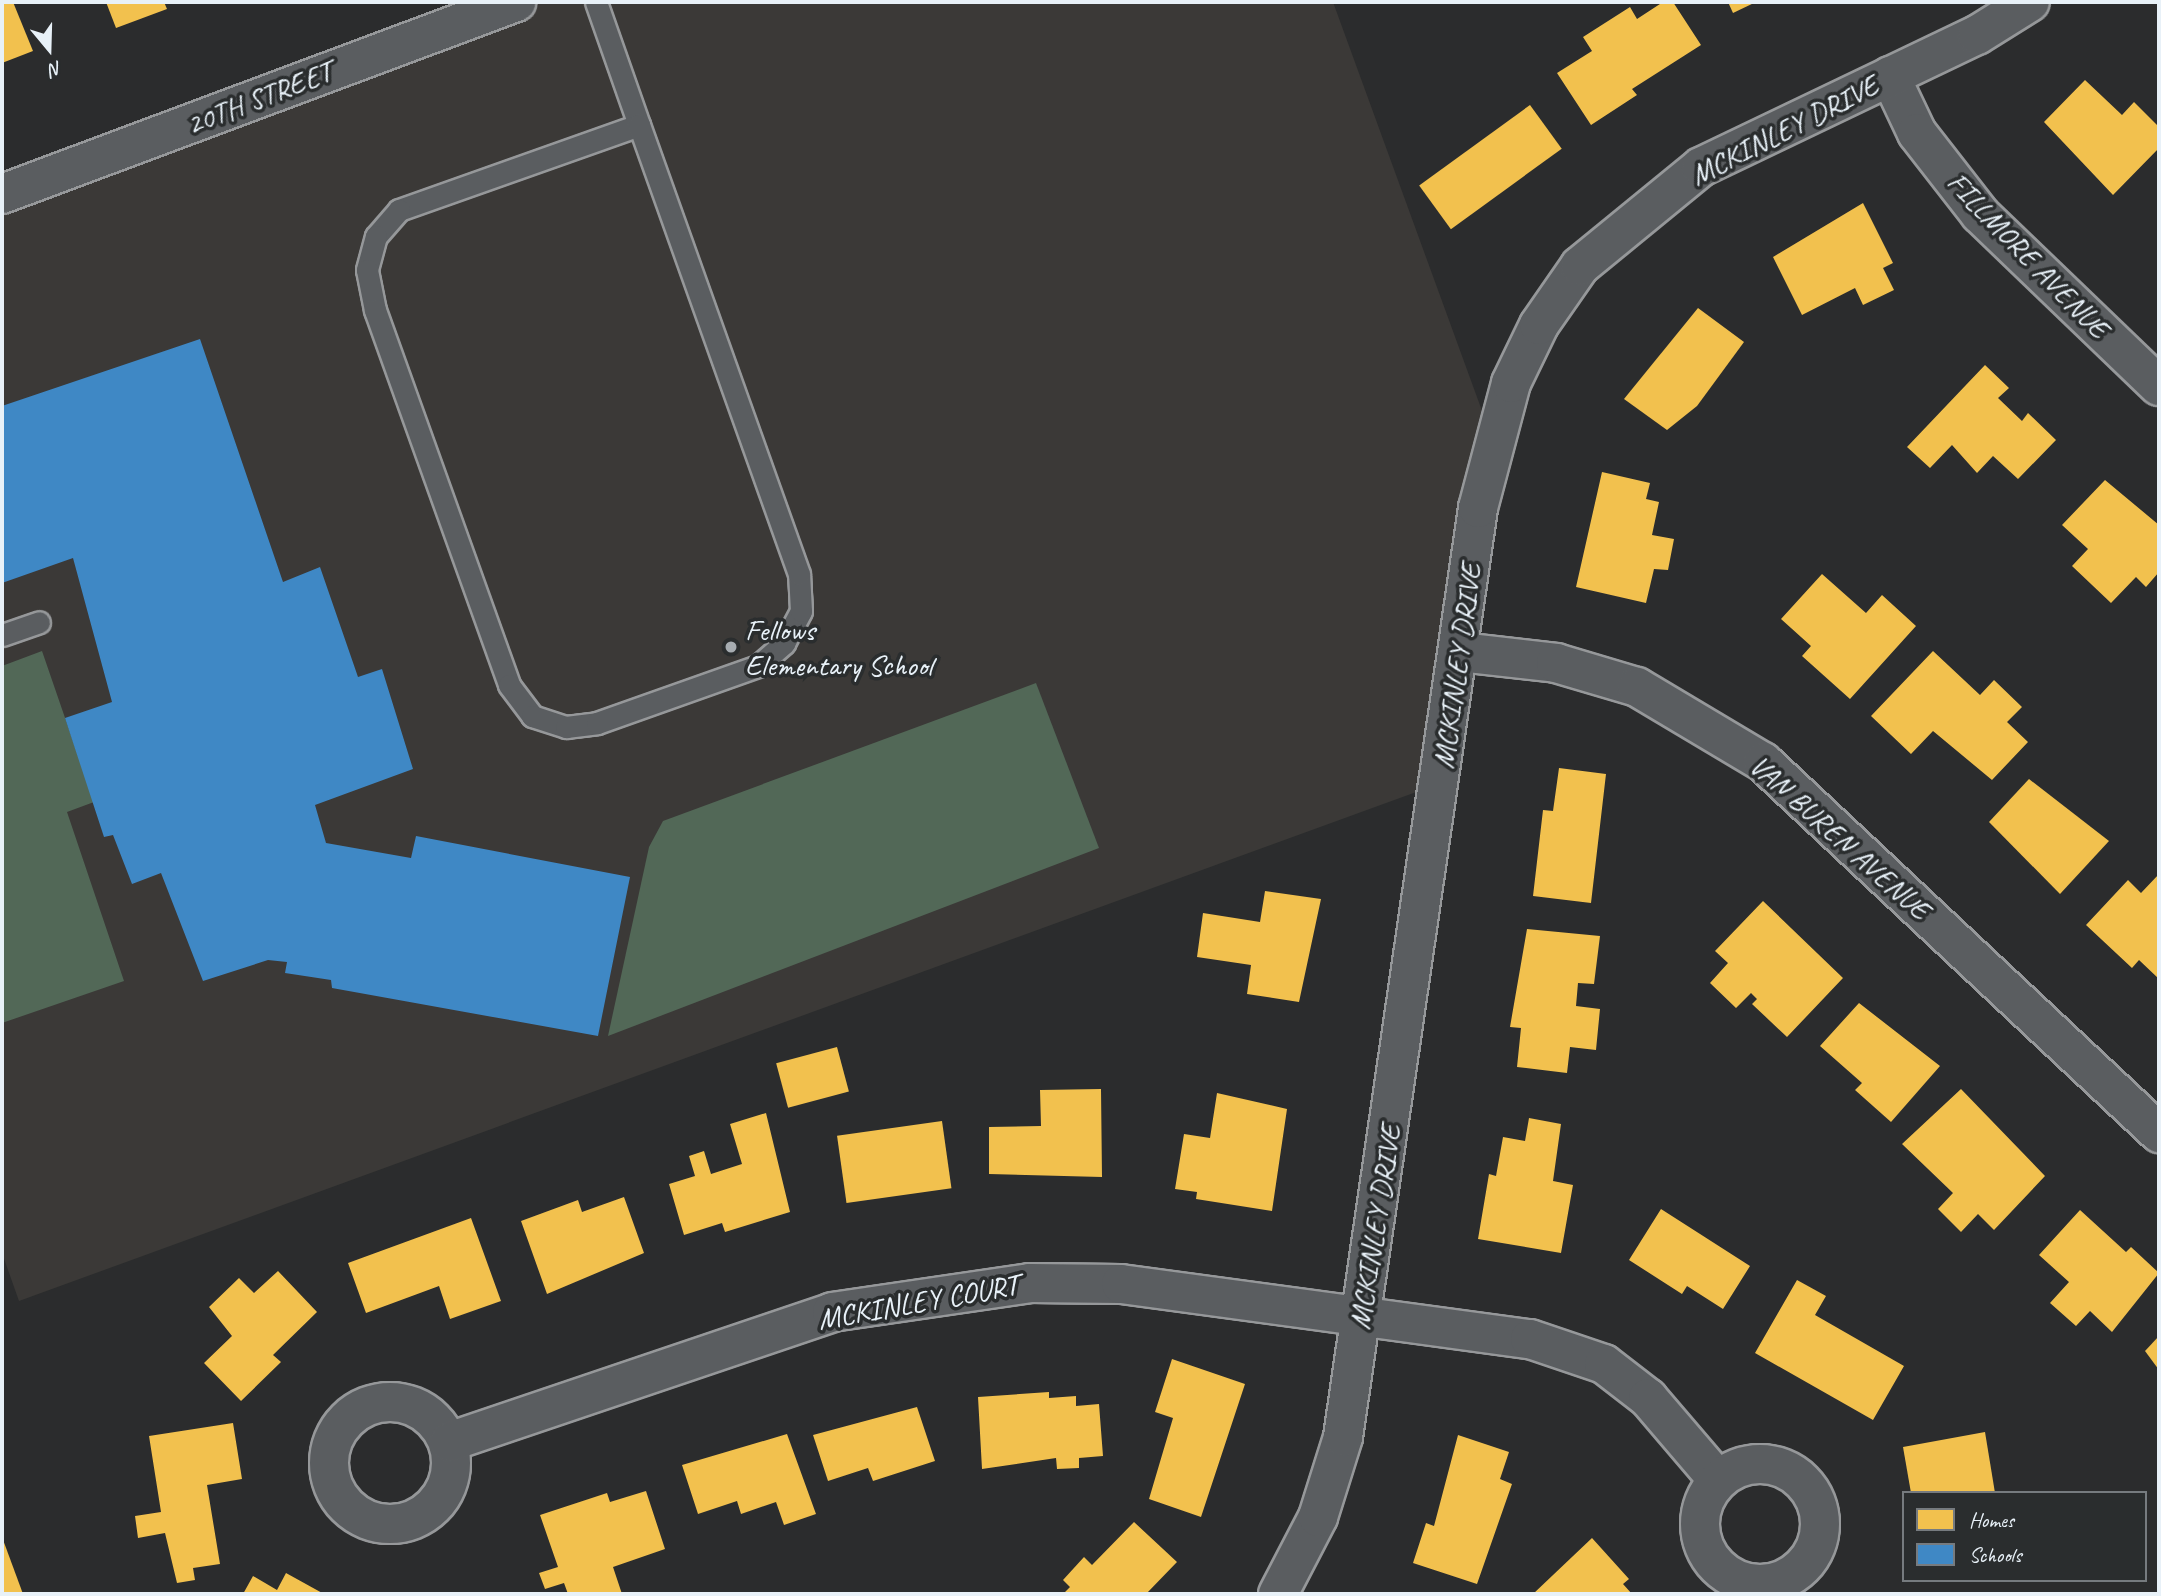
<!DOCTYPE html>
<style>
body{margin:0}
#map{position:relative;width:2161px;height:1596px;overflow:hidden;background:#2b2c2d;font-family:Caveat,sans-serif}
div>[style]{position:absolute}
.built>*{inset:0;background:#3b3937}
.green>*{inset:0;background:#526857}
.homes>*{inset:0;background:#f2c14e;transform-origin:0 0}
.schools>*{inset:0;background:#3f88c5}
.roads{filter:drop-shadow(2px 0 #96989a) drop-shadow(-2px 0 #96989a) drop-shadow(0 2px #96989a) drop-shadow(0 -2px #96989a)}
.lane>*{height:21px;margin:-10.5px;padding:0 10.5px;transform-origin:10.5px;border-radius:10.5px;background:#5a5d60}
.street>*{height:38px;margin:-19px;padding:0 19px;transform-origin:19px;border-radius:19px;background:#5a5d60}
.street>.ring{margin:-19px;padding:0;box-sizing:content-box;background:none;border:38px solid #5a5d60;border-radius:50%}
.secondary>*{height:38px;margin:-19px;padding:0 19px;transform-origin:19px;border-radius:19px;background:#5a5d60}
.dots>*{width:19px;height:19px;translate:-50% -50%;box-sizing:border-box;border:4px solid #2a2d2e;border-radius:50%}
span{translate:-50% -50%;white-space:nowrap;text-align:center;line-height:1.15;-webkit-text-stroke:7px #2a2d2e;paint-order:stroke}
.street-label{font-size:30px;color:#e8f1f8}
.poi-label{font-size:30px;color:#e8f1f8}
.left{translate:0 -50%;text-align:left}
.frame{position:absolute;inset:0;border:4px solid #e8f1f8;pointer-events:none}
.legend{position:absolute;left:1902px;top:1491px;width:245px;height:91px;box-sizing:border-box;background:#2a2d2e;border:2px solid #767b7f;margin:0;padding:9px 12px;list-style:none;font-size:21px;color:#e8f1f8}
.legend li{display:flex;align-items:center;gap:14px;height:35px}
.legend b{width:35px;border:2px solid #767b7f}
.north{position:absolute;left:14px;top:14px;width:70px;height:70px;-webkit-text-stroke:5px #2a2d2e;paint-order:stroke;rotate:161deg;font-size:19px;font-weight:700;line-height:28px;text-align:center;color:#e8f1f8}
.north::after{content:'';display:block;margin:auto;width:24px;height:32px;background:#e8f1f8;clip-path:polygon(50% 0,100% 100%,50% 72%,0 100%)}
</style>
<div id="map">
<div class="built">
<div style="clip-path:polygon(516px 2px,1333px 2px,1493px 441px,1441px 783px,19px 1301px,2px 1253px,2px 194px)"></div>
</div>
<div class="green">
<div style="clip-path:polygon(42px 651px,94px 802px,67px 812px,124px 981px,2px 1023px,2px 666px)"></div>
<div style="clip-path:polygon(1036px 683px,1099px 848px,608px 1036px,649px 847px,663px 821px)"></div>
</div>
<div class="homes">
<div style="clip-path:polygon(13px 2px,33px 51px,2px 63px,2px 3px)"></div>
<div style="clip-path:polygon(106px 2px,164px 2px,167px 9px,116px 28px)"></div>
<div style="clip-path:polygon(1663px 2px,1673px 2px,1701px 45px,1632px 89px,1637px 95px,1591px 125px,1557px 73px,1592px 51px,1583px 37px,1630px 7px,1637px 19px)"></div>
<div style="clip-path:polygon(1728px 2px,1756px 2px,1733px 13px)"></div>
<div style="clip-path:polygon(2085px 80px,2122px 115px,2134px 102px,2159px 127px,2159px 148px,2113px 195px,2044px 122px)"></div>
<div style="left:1530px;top:105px;width:54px;height:137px;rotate:54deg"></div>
<div style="clip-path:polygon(1863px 203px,1893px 263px,1883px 268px,1894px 290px,1863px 305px,1855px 288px,1802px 315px,1773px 257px)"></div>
<div style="clip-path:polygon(1698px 308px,1744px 342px,1697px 406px,1667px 430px,1624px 399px)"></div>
<div style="clip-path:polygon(1985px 365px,2009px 388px,1998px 398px,2022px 421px,2028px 413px,2056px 440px,2018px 479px,1993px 456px,1977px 473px,1952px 445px,1930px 468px,1907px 447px)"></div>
<div style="clip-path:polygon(1602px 472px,1650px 483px,1646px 499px,1659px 502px,1652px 535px,1674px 539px,1668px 570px,1654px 569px,1646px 603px,1576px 587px)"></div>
<div style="clip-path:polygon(2105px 480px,2159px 525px,2159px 572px,2146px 587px,2136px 577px,2111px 603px,2072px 566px,2088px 549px,2062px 525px)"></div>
<div style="clip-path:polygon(1822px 574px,1866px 613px,1882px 595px,1916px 626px,1850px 699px,1802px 656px,1811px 646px,1781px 619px)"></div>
<div style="clip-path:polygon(1933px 651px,1980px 695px,1994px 680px,2022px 707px,2007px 722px,2028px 742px,1992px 780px,1933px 731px,1911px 754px,1871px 716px)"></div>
<div style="clip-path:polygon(1559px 768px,1606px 774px,1591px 903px,1533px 896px,1543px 810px,1553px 811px)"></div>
<div style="clip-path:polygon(2029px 779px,2109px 841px,2060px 894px,1989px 822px)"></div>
<div style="clip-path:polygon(2159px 874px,2159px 979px,2139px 960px,2132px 968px,2086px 925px,2128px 880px,2141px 893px)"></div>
<div style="clip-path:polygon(1265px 891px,1321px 899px,1299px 1002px,1247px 994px,1251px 965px,1197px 957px,1203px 913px,1260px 922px)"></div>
<div style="clip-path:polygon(1763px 901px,1843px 978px,1787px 1037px,1752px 1004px,1757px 999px,1751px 993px,1736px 1008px,1710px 983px,1728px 963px,1715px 951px)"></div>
<div style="clip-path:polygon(1527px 929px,1600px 936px,1594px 984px,1578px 983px,1576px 1006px,1600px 1009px,1596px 1050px,1570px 1047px,1567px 1073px,1517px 1067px,1521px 1028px,1510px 1027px)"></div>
<div style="clip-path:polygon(1859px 1003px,1940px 1066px,1891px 1122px,1855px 1090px,1862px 1083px,1820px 1046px)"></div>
<div style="left:837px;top:1047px;width:46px;height:63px;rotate:75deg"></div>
<div style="clip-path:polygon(1101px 1089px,1102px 1177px,989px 1174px,989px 1127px,1041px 1126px,1040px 1090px)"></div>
<div style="clip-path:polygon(1961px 1089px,2045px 1176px,1994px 1230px,1978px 1214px,1961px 1232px,1938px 1209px,1953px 1193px,1902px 1144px)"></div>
<div style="clip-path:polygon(1217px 1093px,1287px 1109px,1272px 1211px,1196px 1199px,1197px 1192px,1175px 1189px,1184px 1134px,1210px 1138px)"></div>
<div style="clip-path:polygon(766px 1113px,790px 1212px,725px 1232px,722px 1223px,684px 1235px,669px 1184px,695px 1176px,689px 1156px,704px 1151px,711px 1174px,742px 1164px,730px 1124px)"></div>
<div style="clip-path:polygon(1529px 1118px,1561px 1124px,1553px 1181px,1573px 1185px,1561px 1253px,1478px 1239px,1489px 1174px,1496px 1176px,1503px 1137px,1525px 1141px)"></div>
<div style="left:942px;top:1121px;width:68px;height:106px;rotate:82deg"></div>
<div style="clip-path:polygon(624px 1197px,644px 1253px,547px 1294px,521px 1221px,578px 1200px,582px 1212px)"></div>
<div style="clip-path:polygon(1661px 1209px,1750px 1266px,1723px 1309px,1687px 1286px,1682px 1294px,1629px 1260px)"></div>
<div style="clip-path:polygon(2080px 1210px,2126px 1252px,2131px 1247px,2159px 1273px,2112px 1332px,2090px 1311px,2076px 1326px,2050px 1303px,2069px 1282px,2039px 1255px)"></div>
<div style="clip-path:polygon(471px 1218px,501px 1301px,450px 1319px,439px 1286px,366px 1313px,348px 1263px)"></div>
<div style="clip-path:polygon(278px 1271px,317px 1312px,273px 1355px,281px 1362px,241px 1401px,204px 1363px,232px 1336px,209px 1307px,239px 1278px,254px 1293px)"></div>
<div style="clip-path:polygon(1797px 1280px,1826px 1296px,1815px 1315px,1904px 1366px,1873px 1420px,1755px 1353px)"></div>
<div style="clip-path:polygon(2159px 1336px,2159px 1370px,2145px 1351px)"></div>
<div style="clip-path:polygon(1172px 1359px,1245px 1384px,1201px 1517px,1149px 1499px,1173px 1418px,1155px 1412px)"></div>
<div style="clip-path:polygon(1049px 1392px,1049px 1398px,1076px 1396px,1076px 1406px,1099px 1404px,1103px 1456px,1079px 1458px,1079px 1468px,1057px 1469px,1056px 1458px,982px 1469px,978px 1397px)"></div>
<div style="clip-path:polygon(917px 1407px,935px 1461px,873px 1481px,868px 1468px,828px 1481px,813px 1435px)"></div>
<div style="clip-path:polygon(233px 1423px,242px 1479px,207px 1485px,220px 1564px,193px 1568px,195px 1580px,177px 1583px,165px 1533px,138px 1538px,135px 1516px,161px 1512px,149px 1436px)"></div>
<div style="clip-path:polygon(1985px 1432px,1995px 1493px,1911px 1493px,1903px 1447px)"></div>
<div style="clip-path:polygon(787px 1434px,816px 1514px,784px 1525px,776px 1502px,741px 1514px,737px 1501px,698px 1514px,682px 1465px)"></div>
<div style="clip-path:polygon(1458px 1435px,1509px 1452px,1500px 1479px,1512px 1484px,1477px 1584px,1413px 1563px,1426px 1523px,1434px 1526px)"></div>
<div style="clip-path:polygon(646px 1491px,665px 1549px,613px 1567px,622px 1594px,568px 1594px,564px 1583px,545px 1589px,539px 1573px,558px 1567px,540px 1515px,607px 1493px,610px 1502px)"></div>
<div style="clip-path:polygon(1134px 1522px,1177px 1562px,1146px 1594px,1063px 1594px,1070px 1587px,1063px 1580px,1084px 1557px,1092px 1565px)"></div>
<div style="clip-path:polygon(2px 1537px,23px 1594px,2px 1594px)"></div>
<div style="clip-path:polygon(1592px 1538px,1629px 1579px,1623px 1584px,1632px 1594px,1533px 1594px)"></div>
<div style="clip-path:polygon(286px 1573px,324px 1594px,243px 1594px,253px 1576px,277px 1590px)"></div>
</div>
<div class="schools">
<div style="clip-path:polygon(200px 339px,283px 582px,320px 567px,358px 677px,382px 669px,413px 769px,315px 805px,326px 843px,411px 858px,416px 836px,630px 877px,598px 1036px,332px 988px,331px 980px,285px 973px,287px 962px,268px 960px,203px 981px,161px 873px,132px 884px,113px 835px,104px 837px,65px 718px,112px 702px,73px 558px,2px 583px,2px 406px)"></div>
</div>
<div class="roads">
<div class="lane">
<div style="left:596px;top:2px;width:130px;rotate:70.7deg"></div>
<div style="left:639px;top:125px;width:255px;rotate:160.5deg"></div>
<div style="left:399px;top:210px;width:35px;rotate:131deg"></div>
<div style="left:376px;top:236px;width:35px;rotate:105deg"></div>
<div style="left:367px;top:270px;width:41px;rotate:78.7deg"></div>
<div style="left:375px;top:310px;width:398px;rotate:70.3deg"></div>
<div style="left:509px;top:685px;width:39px;rotate:53deg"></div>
<div style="left:532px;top:716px;width:36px;rotate:18deg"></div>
<div style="left:566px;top:727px;width:31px;rotate:-7deg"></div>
<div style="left:597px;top:723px;width:171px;rotate:-19.5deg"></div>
<div style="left:758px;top:666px;width:35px;rotate:-41deg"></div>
<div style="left:784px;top:643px;width:36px;rotate:-62deg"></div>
<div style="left:801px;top:611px;width:37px;rotate:-93deg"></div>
<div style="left:799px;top:574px;width:477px;rotate:-109.6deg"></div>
<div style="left:2px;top:635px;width:39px;rotate:-19deg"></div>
</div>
<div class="street">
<div style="left:1890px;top:76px;width:63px;rotate:64.7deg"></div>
<div style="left:1917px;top:133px;width:103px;rotate:52.1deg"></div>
<div style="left:1980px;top:214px;width:248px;rotate:43.9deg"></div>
<div style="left:1460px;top:652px;width:97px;rotate:6.5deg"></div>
<div style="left:1556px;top:663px;width:84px;rotate:16.5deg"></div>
<div style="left:1637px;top:687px;width:147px;rotate:30.8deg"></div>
<div style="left:1763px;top:762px;width:543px;rotate:43.13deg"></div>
<div class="ring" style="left:329px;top:1402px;width:84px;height:84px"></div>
<div style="left:449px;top:1442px;width:404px;rotate:-18.7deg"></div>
<div style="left:832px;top:1312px;width:200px;rotate:-8.3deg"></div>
<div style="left:1030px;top:1283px;width:91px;rotate:0.6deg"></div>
<div style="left:1121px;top:1284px;width:413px;rotate:7.7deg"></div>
<div style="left:1530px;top:1339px;width:78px;rotate:18.7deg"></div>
<div style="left:1604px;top:1364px;width:56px;rotate:37.7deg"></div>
<div style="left:1648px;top:1398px;width:108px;rotate:49.5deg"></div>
<div class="ring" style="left:1700px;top:1464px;width:82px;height:82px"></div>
<div style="left:1278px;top:1594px;width:87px;rotate:-62.5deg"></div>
<div style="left:1318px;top:1517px;width:84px;rotate:-72.6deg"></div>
<div style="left:1343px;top:1437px;width:939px;rotate:-81.73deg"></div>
<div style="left:1478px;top:508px;width:129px;rotate:-75.2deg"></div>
<div style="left:1511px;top:383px;width:64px;rotate:-64.2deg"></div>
<div style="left:1539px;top:325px;width:72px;rotate:-55.2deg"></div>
<div style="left:1580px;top:266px;width:156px;rotate:-39.3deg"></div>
<div style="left:1701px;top:167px;width:306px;rotate:-25.6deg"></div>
<div style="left:1977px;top:35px;width:62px;rotate:-31.9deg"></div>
</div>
<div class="secondary">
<div style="left:2px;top:194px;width:549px;rotate:-20.48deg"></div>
</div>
</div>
<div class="dots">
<div style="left:731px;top:647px;background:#a6acb1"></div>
</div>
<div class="street-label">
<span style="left:259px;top:98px;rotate:-21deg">20TH STREET</span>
<span style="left:1784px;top:130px;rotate:-27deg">MCKINLEY DRIVE</span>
<span style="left:2028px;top:255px;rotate:46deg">FILLMORE AVENUE</span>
<span style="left:1457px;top:666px;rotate:-82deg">MCKINLEY DRIVE</span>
<span style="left:1840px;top:837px;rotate:42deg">VAN BUREN AVENUE</span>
<span style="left:1375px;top:1227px;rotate:-81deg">MCKINLEY DRIVE</span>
<span style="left:918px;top:1302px;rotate:-10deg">MCKINLEY COURT</span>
</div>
<div class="poi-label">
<span class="left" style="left:745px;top:647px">Fellows<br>Elementary School</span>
</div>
<div class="frame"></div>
<ul class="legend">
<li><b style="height:19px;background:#f2c14e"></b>Homes</li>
<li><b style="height:19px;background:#3f88c5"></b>Schools</li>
</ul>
<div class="north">N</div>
</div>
